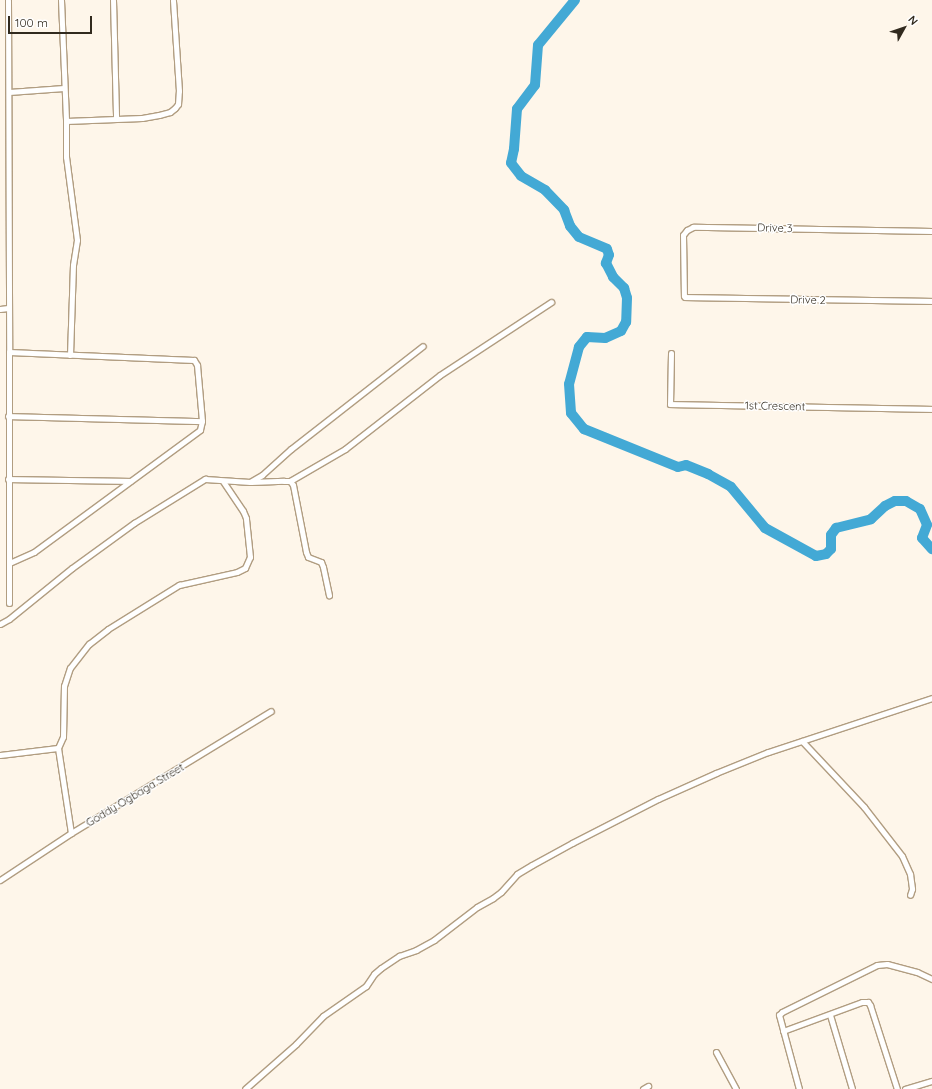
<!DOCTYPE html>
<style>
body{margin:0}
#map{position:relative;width:932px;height:1089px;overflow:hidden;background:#fef6ea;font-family:Quicksand,sans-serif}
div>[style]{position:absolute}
.river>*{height:10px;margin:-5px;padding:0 5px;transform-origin:5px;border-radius:5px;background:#43a9d5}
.roads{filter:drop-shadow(1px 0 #b19d81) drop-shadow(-1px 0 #b19d81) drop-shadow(0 1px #b19d81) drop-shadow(0 -1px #b19d81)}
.minor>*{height:5px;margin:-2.5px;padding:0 2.5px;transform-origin:2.5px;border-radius:2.5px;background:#fff}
span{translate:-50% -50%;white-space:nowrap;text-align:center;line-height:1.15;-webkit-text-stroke:3px #fff;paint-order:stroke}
.street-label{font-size:11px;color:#312a1e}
.north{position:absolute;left:884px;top:8px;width:40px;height:40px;-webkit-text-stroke:3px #fff;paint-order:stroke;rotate:50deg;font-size:11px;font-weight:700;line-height:16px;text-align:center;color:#312a1e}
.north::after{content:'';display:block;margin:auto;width:14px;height:18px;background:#312a1e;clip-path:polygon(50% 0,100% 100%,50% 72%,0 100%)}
.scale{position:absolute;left:8px;top:16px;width:84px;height:18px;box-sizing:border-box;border:2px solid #312a1e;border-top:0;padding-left:5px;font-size:12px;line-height:14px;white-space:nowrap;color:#312a1e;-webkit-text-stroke:3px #fff;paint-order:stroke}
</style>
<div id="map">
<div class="river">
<div style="left:575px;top:0;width:58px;rotate:129.4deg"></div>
<div style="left:538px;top:45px;width:40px;rotate:94.3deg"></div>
<div style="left:535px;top:85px;width:30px;rotate:127deg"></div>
<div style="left:517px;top:109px;width:40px;rotate:94.3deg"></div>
<div style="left:514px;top:149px;width:14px;rotate:102deg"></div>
<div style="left:511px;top:163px;width:16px;rotate:52deg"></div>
<div style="left:521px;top:176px;width:28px;rotate:30deg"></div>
<div style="left:545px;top:190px;width:28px;rotate:46deg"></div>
<div style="left:564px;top:210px;width:17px;rotate:69deg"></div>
<div style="left:570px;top:226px;width:14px;rotate:51deg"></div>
<div style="left:579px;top:237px;width:30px;rotate:23deg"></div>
<div style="left:607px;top:249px;width:6px;rotate:72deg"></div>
<div style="left:609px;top:255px;width:9px;rotate:111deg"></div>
<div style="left:606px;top:263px;width:16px;rotate:63deg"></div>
<div style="left:613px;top:277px;width:16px;rotate:45deg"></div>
<div style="left:624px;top:288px;width:10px;rotate:73deg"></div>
<div style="left:627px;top:298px;width:24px;rotate:92deg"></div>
<div style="left:626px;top:322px;width:10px;rotate:119deg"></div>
<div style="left:621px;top:331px;width:17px;rotate:156deg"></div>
<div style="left:605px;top:338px;width:18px;rotate:-177deg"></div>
<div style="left:587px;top:337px;width:13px;rotate:129deg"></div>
<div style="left:579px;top:347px;width:38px;rotate:105deg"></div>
<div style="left:569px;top:384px;width:29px;rotate:86deg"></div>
<div style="left:571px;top:413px;width:21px;rotate:51deg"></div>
<div style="left:584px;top:429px;width:101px;rotate:22deg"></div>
<div style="left:678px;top:467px;width:8px;rotate:-14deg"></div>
<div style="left:686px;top:465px;width:24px;rotate:22deg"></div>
<div style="left:708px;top:474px;width:26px;rotate:29deg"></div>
<div style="left:731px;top:487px;width:53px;rotate:50.3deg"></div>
<div style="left:765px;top:528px;width:58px;rotate:28.8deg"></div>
<div style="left:816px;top:556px;width:10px;rotate:-11deg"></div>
<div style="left:826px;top:554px;width:7px;rotate:-45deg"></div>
<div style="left:831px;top:549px;width:14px;rotate:-90deg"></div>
<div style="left:831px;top:535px;width:9px;rotate:-54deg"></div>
<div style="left:836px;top:528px;width:36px;rotate:-14deg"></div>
<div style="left:871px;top:519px;width:19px;rotate:-43deg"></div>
<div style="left:885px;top:506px;width:11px;rotate:-27deg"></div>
<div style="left:895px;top:501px;width:11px"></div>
<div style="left:906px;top:501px;width:16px;rotate:30deg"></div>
<div style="left:920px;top:509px;width:17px;rotate:66deg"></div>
<div style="left:927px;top:525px;width:14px;rotate:111deg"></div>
<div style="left:922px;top:538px;width:15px;rotate:48deg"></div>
</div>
<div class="roads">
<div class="minor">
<div style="left:8px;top:0;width:352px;rotate:89.8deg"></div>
<div style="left:61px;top:0;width:121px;rotate:87.6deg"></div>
<div style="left:113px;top:0;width:118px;rotate:88.5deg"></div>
<div style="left:9px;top:92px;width:55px;rotate:-4.2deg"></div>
<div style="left:932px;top:231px;width:239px;rotate:-179deg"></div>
<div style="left:693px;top:227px;width:7px;rotate:153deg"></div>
<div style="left:687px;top:230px;width:6px;rotate:129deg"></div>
<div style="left:683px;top:235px;width:61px;rotate:89.1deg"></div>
<div style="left:684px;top:296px;width:1px;rotate:45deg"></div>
<div style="left:685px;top:297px;width:247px;rotate:0.9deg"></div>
<div style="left:0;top:309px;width:8px;rotate:-7deg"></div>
<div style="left:671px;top:353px;width:51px;rotate:91.1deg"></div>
<div style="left:670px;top:404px;width:262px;rotate:1.1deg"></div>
<div style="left:70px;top:355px;width:90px;rotate:-88.1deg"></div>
<div style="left:73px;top:265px;width:25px;rotate:-81deg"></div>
<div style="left:77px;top:240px;width:84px;rotate:-97.5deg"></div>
<div style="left:66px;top:157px;width:36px;rotate:-90deg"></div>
<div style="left:66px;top:121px;width:76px;rotate:-2.3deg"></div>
<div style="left:142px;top:118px;width:17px;rotate:-10deg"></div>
<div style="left:159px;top:115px;width:11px;rotate:-15deg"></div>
<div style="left:170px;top:112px;width:6px;rotate:-39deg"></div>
<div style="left:175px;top:108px;width:5px;rotate:-53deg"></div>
<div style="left:178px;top:104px;width:13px;rotate:-86deg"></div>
<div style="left:179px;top:91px;width:91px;rotate:-93.8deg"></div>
<div style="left:8px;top:416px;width:194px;rotate:1.5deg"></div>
<div style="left:8px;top:479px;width:122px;rotate:0.9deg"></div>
<div style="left:290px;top:481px;width:64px;rotate:-30.2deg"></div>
<div style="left:345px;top:449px;width:120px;rotate:-37.9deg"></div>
<div style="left:440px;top:375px;width:133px;rotate:-33.3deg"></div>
<div style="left:251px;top:482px;width:33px;rotate:-2deg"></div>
<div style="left:284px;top:481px;width:6px"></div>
<div style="left:290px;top:481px;width:5px;rotate:53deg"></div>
<div style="left:293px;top:485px;width:68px;rotate:79deg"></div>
<div style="left:306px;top:552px;width:5px;rotate:68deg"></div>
<div style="left:308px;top:557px;width:14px;rotate:21deg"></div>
<div style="left:321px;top:562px;width:5px;rotate:68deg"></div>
<div style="left:323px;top:567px;width:29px;rotate:78deg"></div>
<div style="left:9px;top:603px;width:251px;rotate:-90deg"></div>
<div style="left:9px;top:352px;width:185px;rotate:2.5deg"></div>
<div style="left:194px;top:360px;width:6px;rotate:59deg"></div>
<div style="left:197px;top:365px;width:56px;rotate:84.9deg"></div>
<div style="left:202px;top:421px;width:9px;rotate:103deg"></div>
<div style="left:200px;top:430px;width:206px;rotate:143.7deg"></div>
<div style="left:34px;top:552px;width:27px;rotate:156deg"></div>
<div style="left:0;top:624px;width:10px;rotate:-29deg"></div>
<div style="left:9px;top:619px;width:81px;rotate:-39deg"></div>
<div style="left:72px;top:568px;width:77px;rotate:-36deg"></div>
<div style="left:134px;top:523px;width:84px;rotate:-31.8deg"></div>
<div style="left:205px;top:479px;width:45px;rotate:3.8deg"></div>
<div style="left:250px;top:482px;width:14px;rotate:-30deg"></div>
<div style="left:262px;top:475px;width:39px;rotate:-42deg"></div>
<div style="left:291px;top:449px;width:167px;rotate:-38deg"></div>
<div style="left:802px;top:741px;width:91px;rotate:46.8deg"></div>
<div style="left:864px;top:807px;width:62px;rotate:52.2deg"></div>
<div style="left:902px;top:856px;width:20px;rotate:66deg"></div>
<div style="left:910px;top:874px;width:15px;rotate:82deg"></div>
<div style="left:912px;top:889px;width:6px;rotate:108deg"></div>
<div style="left:58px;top:748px;width:86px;rotate:81.3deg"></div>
<div style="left:0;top:755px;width:58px;rotate:-6.9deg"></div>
<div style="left:58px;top:748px;width:12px;rotate:-66deg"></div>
<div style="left:63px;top:737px;width:51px;rotate:-88.9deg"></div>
<div style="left:64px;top:686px;width:19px;rotate:-72deg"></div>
<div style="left:70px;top:668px;width:31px;rotate:-52deg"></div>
<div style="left:89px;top:644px;width:24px;rotate:-38deg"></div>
<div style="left:108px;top:629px;width:84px;rotate:-31.8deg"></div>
<div style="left:179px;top:585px;width:59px;rotate:-12.6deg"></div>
<div style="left:237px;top:572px;width:9px;rotate:-27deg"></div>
<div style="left:245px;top:568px;width:12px;rotate:-66deg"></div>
<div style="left:250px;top:557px;width:39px;rotate:-96deg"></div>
<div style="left:246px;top:518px;width:8px;rotate:-113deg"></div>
<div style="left:243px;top:511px;width:36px;rotate:-124deg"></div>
<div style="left:0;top:880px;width:85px;rotate:-33.5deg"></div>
<div style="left:71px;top:833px;width:234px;rotate:-31.4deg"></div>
<div style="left:830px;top:1015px;width:77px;rotate:73.4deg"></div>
<div style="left:783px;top:1031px;width:84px;rotate:-20.2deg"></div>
<div style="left:862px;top:1002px;width:6px"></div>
<div style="left:868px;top:1002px;width:4px;rotate:56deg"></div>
<div style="left:870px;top:1005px;width:88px;rotate:72.2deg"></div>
<div style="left:716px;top:1052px;width:42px;rotate:61.6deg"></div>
<div style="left:245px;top:1089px;width:68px;rotate:-41.4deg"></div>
<div style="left:296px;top:1044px;width:39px;rotate:-46deg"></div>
<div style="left:323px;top:1016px;width:52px;rotate:-34.9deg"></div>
<div style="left:366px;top:986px;width:14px;rotate:-56deg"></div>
<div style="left:374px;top:974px;width:9px;rotate:-41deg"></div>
<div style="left:381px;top:968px;width:22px;rotate:-34deg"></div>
<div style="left:399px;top:956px;width:18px;rotate:-19deg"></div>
<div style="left:416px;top:950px;width:21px;rotate:-29deg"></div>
<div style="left:434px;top:940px;width:54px;rotate:-37.5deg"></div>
<div style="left:477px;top:907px;width:18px;rotate:-29deg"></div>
<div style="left:493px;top:898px;width:10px;rotate:-37deg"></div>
<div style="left:501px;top:892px;width:24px;rotate:-48deg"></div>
<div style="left:517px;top:874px;width:17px;rotate:-31deg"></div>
<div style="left:532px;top:865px;width:46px;rotate:-28.8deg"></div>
<div style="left:572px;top:843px;width:97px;rotate:-27.1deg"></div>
<div style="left:658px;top:799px;width:64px;rotate:-24.1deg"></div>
<div style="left:716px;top:773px;width:56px;rotate:-22deg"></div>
<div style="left:768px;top:752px;width:173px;rotate:-18.2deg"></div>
<div style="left:643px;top:1089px;width:6px;rotate:-31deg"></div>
<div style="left:799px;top:1089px;width:77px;rotate:-105.1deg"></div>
<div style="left:779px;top:1015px;width:4px;rotate:-45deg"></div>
<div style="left:782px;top:1012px;width:106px;rotate:-26.3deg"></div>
<div style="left:877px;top:965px;width:10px;rotate:-6deg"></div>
<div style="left:887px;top:964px;width:31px;rotate:15deg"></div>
<div style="left:917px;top:972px;width:17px;rotate:25deg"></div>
<div style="left:905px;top:1089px;width:28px;rotate:-17deg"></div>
</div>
</div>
<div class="street-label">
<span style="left:775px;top:228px;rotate:1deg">Drive 3</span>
<span style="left:808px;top:300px;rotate:1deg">Drive 2</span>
<span style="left:775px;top:406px;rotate:1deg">1st Crescent</span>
<span style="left:135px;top:795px;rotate:-31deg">Goddy Ogbaga Street</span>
</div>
<div class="north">N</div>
<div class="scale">100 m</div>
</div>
